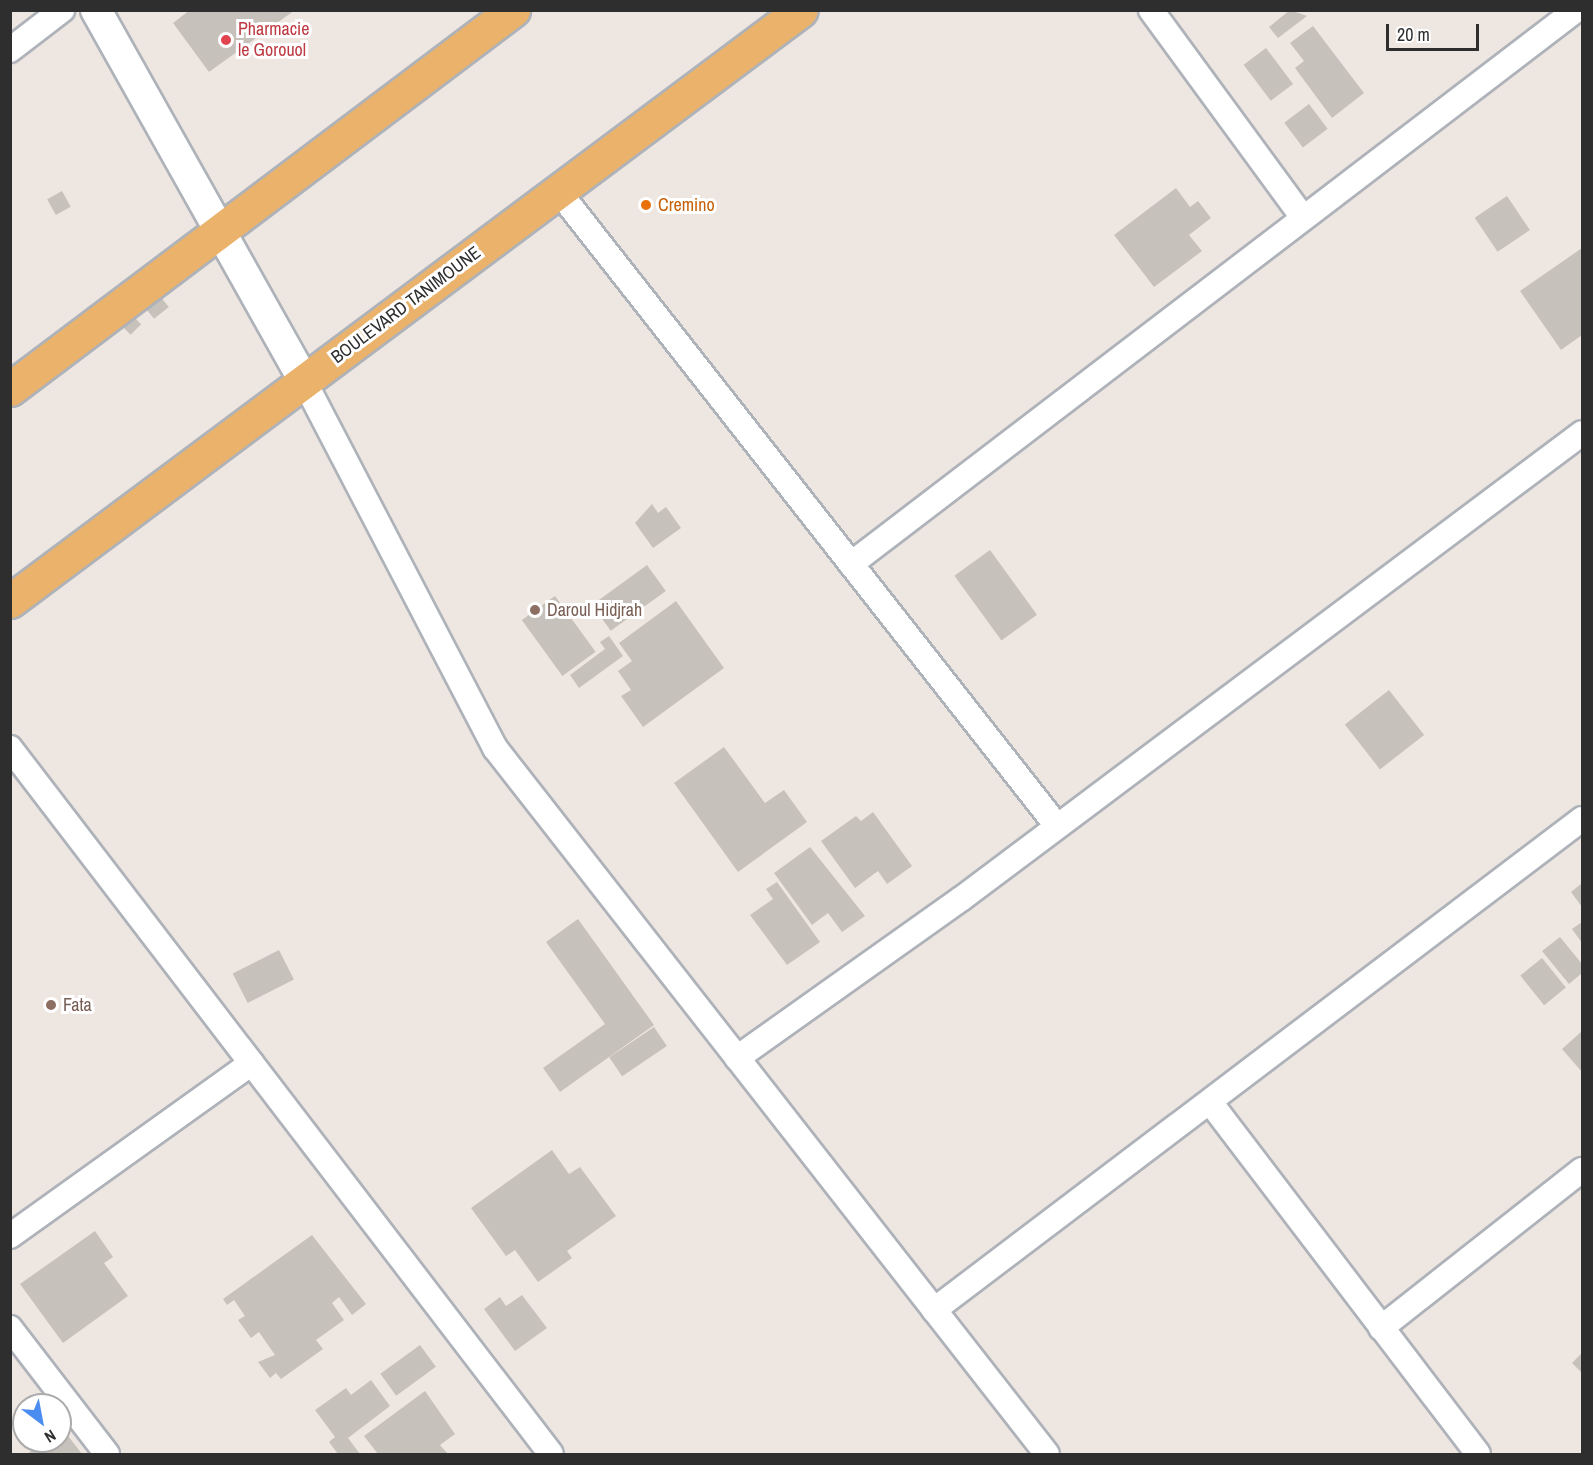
<!DOCTYPE html>
<style>
body{margin:0}
#map{position:relative;width:1593px;height:1465px;overflow:hidden;background:#eee6e1;font-family:"Archivo Narrow",sans-serif}
div>[style]{position:absolute}
.building>*{inset:0;background:#c7c1bc;transform-origin:0 0}
.roads{filter:drop-shadow(2px 0 #aeb2b9) drop-shadow(-2px 0 #aeb2b9) drop-shadow(0 2px #aeb2b9) drop-shadow(0 -2px #aeb2b9)}
.minor>*{height:24px;margin:-12px;padding:0 12px;transform-origin:12px;border-radius:12px;background:#fff}
.tertiary>*{height:30px;margin:-15px;padding:0 15px;transform-origin:15px;border-radius:15px;background:#fff}
.primary>*{height:33px;margin:-16.5px;padding:0 16.5px;transform-origin:16.5px;border-radius:16.5px;background:#eab26a}
.dots>*{width:16px;height:16px;translate:-50% -50%;box-sizing:border-box;border:3px solid #fff;border-radius:50%}
span{translate:-50% -50%;white-space:nowrap;text-align:center;line-height:1.15;-webkit-text-stroke:6px #fff;paint-order:stroke}
.health-label{font-size:18px;color:#be3a42}
.left{translate:0 -50%;text-align:left}
.food-label{font-size:18px;color:#c56008}
.street-label{font-size:18px;color:#2e2e2e}
.education-label{font-size:18px;color:#785e54}
.frame{position:absolute;inset:0;border:12px solid #2e2e2e;pointer-events:none}
.north{position:absolute;left:12px;top:1393px;width:60px;height:60px;box-sizing:border-box;background:#fff;border:2px solid #ababab;border-radius:50%;rotate:148deg;font-size:16px;font-weight:700;line-height:24px;text-align:center;color:#2e2e2e}
.north::after{content:'';display:block;margin:auto;width:21px;height:27px;background:#4b8cf1;clip-path:polygon(50% 0,100% 100%,50% 72%,0 100%)}
.scale{position:absolute;left:1386px;top:24px;width:93px;height:27px;box-sizing:border-box;border:3px solid #2e2e2e;border-top:0;padding-left:8px;font-size:18px;line-height:21px;white-space:nowrap;color:#2e2e2e;-webkit-text-stroke:4px #fff;paint-order:stroke}
</style>
<div id="map">
<div class="building">
<div style="clip-path:polygon(190px 10px,295px 10px,209px 72px,173px 23px)"></div>
<div style="clip-path:polygon(1290px 10px,1307px 16px,1278px 38px,1269px 27px)"></div>
<div style="clip-path:polygon(1313px 26px,1364px 93px,1332px 118px,1295px 68px,1304px 61px,1290px 43px)"></div>
<div style="left:1266px;top:48px;width:45px;height:28px;rotate:53deg"></div>
<div style="left:1309px;top:104px;width:31px;height:31px;rotate:53deg"></div>
<div style="clip-path:polygon(1176px 188px,1190px 207px,1198px 201px,1211px 218px,1189px 235px,1202px 251px,1154px 287px,1114px 235px)"></div>
<div style="left:62px;top:191px;width:18px;height:17px;rotate:61deg"></div>
<div style="left:1507px;top:196px;width:41px;height:39px;rotate:56deg"></div>
<div style="clip-path:polygon(1582px 248px,1582px 335px,1561px 350px,1520px 291px)"></div>
<div style="left:160px;top:296px;width:14px;height:19px;rotate:51deg"></div>
<div style="left:132px;top:315px;width:13px;height:15px;rotate:45deg"></div>
<div style="clip-path:polygon(652px 504px,658px 513px,666px 507px,681px 528px,653px 548px,635px 523px)"></div>
<div style="left:990px;top:550px;width:80px;height:44px;rotate:54deg"></div>
<div style="left:647px;top:565px;width:32px;height:68px;rotate:54deg"></div>
<div style="left:555px;top:596px;width:69px;height:41px;rotate:54deg"></div>
<div style="clip-path:polygon(676px 601px,724px 668px,643px 727px,621px 696px,631px 690px,618px 671px,632px 661px,619px 643px)"></div>
<div style="clip-path:polygon(609px 636px,623px 656px,579px 688px,570px 675px,605px 649px,600px 642px)"></div>
<div style="left:1389px;top:690px;width:57px;height:56px;rotate:52deg"></div>
<div style="clip-path:polygon(724px 747px,765px 803px,784px 790px,807px 822px,738px 872px,674px 783px)"></div>
<div style="clip-path:polygon(873px 812px,912px 866px,887px 884px,878px 871px,855px 888px,821px 841px,856px 816px,861px 821px)"></div>
<div style="clip-path:polygon(810px 847px,865px 916px,842px 932px,828px 913px,812px 925px,774px 873px)"></div>
<div style="clip-path:polygon(777px 882px,820px 942px,787px 965px,750px 915px,773px 899px,766px 889px)"></div>
<div style="clip-path:polygon(1582px 883px,1582px 907px,1571px 892px)"></div>
<div style="clip-path:polygon(578px 919px,654px 1025px,560px 1092px,543px 1068px,605px 1024px,546px 942px)"></div>
<div style="clip-path:polygon(1582px 922px,1582px 943px,1572px 929px)"></div>
<div style="clip-path:polygon(1560px 937px,1582px 964px,1582px 973px,1569px 984px,1542px 951px)"></div>
<div style="left:279px;top:950px;width:33px;height:52px;rotate:63deg"></div>
<div style="left:1542px;top:958px;width:38px;height:28px;rotate:51deg"></div>
<div style="left:654px;top:1027px;width:23px;height:54px;rotate:56deg"></div>
<div style="clip-path:polygon(1582px 1031px,1582px 1072px,1562px 1049px)"></div>
<div style="clip-path:polygon(552px 1150px,569px 1174px,580px 1167px,616px 1216px,567px 1251px,572px 1258px,538px 1282px,515px 1250px,506px 1256px,471px 1208px)"></div>
<div style="clip-path:polygon(95px 1231px,113px 1257px,104px 1263px,128px 1296px,63px 1343px,20px 1284px)"></div>
<div style="clip-path:polygon(312px 1235px,366px 1304px,352px 1315px,339px 1297px,332px 1303px,344px 1320px,316px 1340px,323px 1349px,281px 1379px,276px 1373px,270px 1378px,258px 1362px,275px 1355px,259px 1332px,251px 1338px,238px 1320px,245px 1316px,234px 1300px,227px 1305px,223px 1299px)"></div>
<div style="clip-path:polygon(522px 1295px,547px 1328px,515px 1351px,484px 1309px,500px 1297px,506px 1306px)"></div>
<div style="left:420px;top:1345px;width:27px;height:49px;rotate:54deg"></div>
<div style="clip-path:polygon(1582px 1353px,1582px 1373px,1572px 1363px)"></div>
<div style="clip-path:polygon(371px 1380px,390px 1406px,348px 1438px,360px 1454px,338px 1454px,329px 1442px,335px 1437px,315px 1410px,346px 1388px,351px 1395px)"></div>
<div style="clip-path:polygon(425px 1391px,455px 1434px,440px 1445px,448px 1454px,378px 1454px,364px 1436px)"></div>
<div style="clip-path:polygon(62px 1428px,82px 1454px,27px 1454px,45px 1441px,60px 1441px)"></div>
</div>
<div class="roads">
<div class="minor">
<div style="left:1151px;top:10px;width:255px;rotate:53.8deg"></div>
<div style="left:10px;top:50px;width:66px;rotate:-37.6deg"></div>
<div style="left:559px;top:192px;width:806px;rotate:51.85deg"></div>
<div style="left:304px;top:381px;width:414px;rotate:62.5deg"></div>
<div style="left:495px;top:748px;width:896px;rotate:51.98deg"></div>
<div style="left:851px;top:564px;width:912px;rotate:-37.38deg"></div>
<div style="left:10px;top:748px;width:889px;rotate:52.54deg"></div>
<div style="left:737px;top:1058px;width:275px;rotate:-35.4deg"></div>
<div style="left:961px;top:899px;width:776px;rotate:-36.88deg"></div>
<div style="left:1210px;top:1102px;width:442px;rotate:52.7deg"></div>
<div style="left:10px;top:1236px;width:297px;rotate:-35.6deg"></div>
<div style="left:934px;top:1310px;width:813px;rotate:-37.15deg"></div>
<div style="left:10px;top:1328px;width:159px;rotate:52.4deg"></div>
<div style="left:1381px;top:1328px;width:256px;rotate:-38.2deg"></div>
</div>
<div class="tertiary">
<div style="left:96px;top:10px;width:425px;rotate:60.7deg"></div>
</div>
<div class="primary">
<div style="left:10px;top:389px;width:630px;rotate:-37deg"></div>
<div style="left:10px;top:601px;width:987px;rotate:-36.77deg"></div>
</div>
</div>
<div class="dots">
<div style="left:226px;top:40px;background:#e0444e"></div>
<div style="left:646px;top:205px;background:#e8710a"></div>
<div style="left:535px;top:610px;background:#8d6e63"></div>
<div style="left:51px;top:1005px;background:#8d6e63"></div>
</div>
<div class="health-label">
<span class="left" style="left:238px;top:40px">Pharmacie<br>le Gorouol</span>
</div>
<div class="food-label">
<span class="left" style="left:658px;top:205px">Cremino</span>
</div>
<div class="street-label">
<span style="left:406px;top:305px;rotate:-37deg">BOULEVARD TANIMOUNE</span>
</div>
<div class="education-label">
<span class="left" style="left:547px;top:610px">Daroul Hidjrah</span>
<span class="left" style="left:63px;top:1005px">Fata</span>
</div>
<div class="frame"></div>
<div class="north">N</div>
<div class="scale">20 m</div>
</div>
